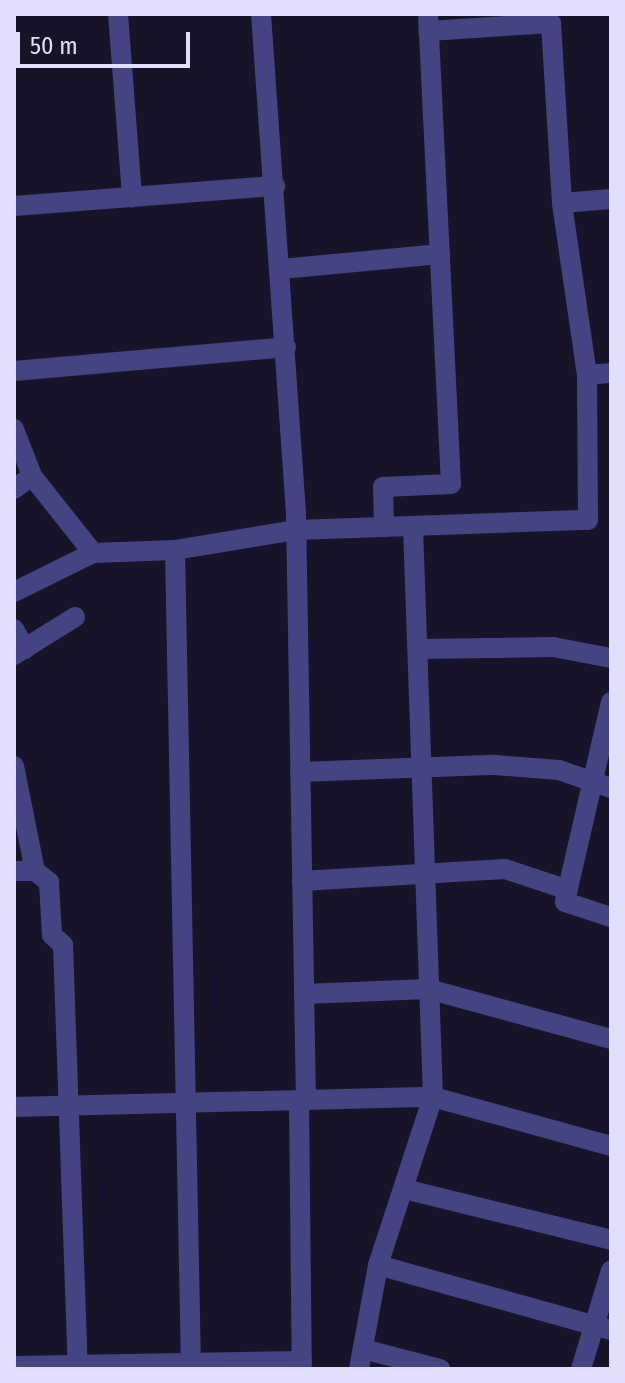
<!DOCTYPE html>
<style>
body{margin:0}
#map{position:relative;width:625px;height:1383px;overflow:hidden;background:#171429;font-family:"Fira Sans Condensed",sans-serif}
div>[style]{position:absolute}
.street>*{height:20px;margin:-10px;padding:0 10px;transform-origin:10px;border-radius:10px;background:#444483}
span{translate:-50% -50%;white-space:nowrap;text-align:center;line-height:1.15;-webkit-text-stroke:6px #171429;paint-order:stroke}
.frame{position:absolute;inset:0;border:16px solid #e1dffc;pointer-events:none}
.scale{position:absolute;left:16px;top:32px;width:174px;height:36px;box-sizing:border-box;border:4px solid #e1dffc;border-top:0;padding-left:10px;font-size:24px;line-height:28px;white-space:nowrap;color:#e1dffc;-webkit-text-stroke:6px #171429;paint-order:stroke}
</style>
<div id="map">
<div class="street">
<div style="left:118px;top:14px;width:184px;rotate:85.6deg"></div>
<div style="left:261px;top:14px;width:500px;rotate:85.99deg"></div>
<div style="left:296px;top:513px;width:588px;rotate:89.03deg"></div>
<div style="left:562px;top:203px;width:49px;rotate:-4.7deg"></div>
<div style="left:14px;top:206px;width:262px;rotate:-4.4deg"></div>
<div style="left:281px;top:269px;width:160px;rotate:-5.4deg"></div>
<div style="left:14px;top:371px;width:273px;rotate:-5deg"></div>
<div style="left:587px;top:375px;width:24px;rotate:-5deg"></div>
<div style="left:14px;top:429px;width:50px;rotate:69deg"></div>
<div style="left:32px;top:476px;width:98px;rotate:51.6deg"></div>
<div style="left:93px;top:553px;width:82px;rotate:-2.1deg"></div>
<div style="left:175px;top:550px;width:123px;rotate:-9.4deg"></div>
<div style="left:296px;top:530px;width:292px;rotate:-2deg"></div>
<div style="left:588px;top:520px;width:145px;rotate:-90.4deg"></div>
<div style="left:587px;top:375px;width:174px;rotate:-98.3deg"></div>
<div style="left:562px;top:203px;width:180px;rotate:-93.5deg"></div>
<div style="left:551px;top:23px;width:123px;rotate:176.3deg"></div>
<div style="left:14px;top:489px;width:22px;rotate:-36deg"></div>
<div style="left:384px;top:527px;width:40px;rotate:-91.4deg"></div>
<div style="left:383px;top:487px;width:68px;rotate:-2.5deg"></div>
<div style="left:451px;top:484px;width:471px;rotate:-92.8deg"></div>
<div style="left:175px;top:550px;width:819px;rotate:88.88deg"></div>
<div style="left:14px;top:592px;width:88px;rotate:-26.3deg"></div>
<div style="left:14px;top:629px;width:23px;rotate:61deg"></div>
<div style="left:418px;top:649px;width:135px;rotate:-0.8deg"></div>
<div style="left:553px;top:647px;width:59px;rotate:10.7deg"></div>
<div style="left:14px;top:655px;width:72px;rotate:-31.9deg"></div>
<div style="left:611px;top:702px;width:205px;rotate:103deg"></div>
<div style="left:565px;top:902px;width:48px;rotate:18.1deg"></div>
<div style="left:14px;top:766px;width:107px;rotate:78.7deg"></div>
<div style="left:35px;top:871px;width:18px;rotate:38deg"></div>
<div style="left:49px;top:882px;width:53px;rotate:86.8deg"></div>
<div style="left:52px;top:935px;width:15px;rotate:42deg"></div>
<div style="left:63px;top:945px;width:424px;rotate:88deg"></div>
<div style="left:300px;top:772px;width:195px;rotate:-2.1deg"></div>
<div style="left:495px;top:765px;width:64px;rotate:4.5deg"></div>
<div style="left:559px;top:770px;width:55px;rotate:19.1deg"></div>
<div style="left:14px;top:871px;width:21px"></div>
<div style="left:302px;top:881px;width:203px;rotate:-3.4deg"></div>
<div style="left:505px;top:869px;width:66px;rotate:18.4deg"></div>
<div style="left:304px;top:994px;width:124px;rotate:-2.3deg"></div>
<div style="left:428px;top:989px;width:190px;rotate:15.3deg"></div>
<div style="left:299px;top:1101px;width:268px;rotate:89.4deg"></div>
<div style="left:14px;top:1107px;width:419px;rotate:-1.4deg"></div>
<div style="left:433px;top:1097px;width:185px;rotate:15.4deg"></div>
<div style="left:404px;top:1189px;width:213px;rotate:13.8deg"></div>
<div style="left:378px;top:1265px;width:242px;rotate:15.6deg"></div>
<div style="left:363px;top:1349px;width:80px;rotate:14.6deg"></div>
<div style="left:14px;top:1366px;width:288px;rotate:-1deg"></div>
<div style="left:359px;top:1369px;width:106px;rotate:-79.6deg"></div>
<div style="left:378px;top:1265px;width:177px;rotate:-71.9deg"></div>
<div style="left:433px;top:1097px;width:571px;rotate:-92.01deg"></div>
<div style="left:581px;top:1369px;width:103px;rotate:-73.1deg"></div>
</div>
<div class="frame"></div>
<div class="scale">50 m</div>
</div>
